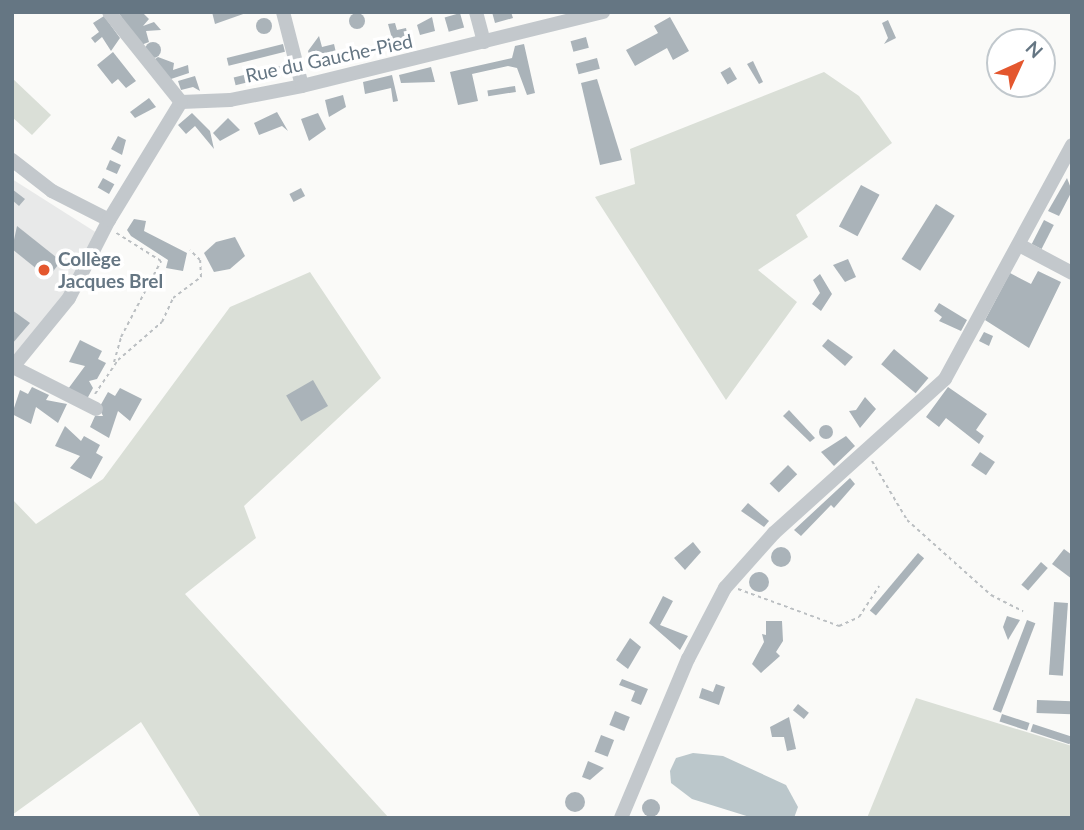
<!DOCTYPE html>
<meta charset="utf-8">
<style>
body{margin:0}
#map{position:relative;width:1084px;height:830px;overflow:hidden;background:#fafaf8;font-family:Lato,sans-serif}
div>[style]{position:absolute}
.built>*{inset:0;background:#e8e9e9}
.green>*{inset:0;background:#dadfd7}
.water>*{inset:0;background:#bbc7cb}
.building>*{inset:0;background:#aab3b9;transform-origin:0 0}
.round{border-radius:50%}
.path>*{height:2px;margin-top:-1px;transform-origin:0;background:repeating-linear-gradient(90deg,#bbbfc2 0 3.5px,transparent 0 7px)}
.minor>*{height:14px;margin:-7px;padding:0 7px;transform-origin:7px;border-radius:7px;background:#c3c8cc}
.dots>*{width:19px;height:19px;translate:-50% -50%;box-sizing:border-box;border:4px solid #fff;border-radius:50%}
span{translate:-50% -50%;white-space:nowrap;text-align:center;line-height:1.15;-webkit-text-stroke:7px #fff;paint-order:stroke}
.street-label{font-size:19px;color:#657683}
.poi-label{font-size:19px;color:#657683;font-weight:700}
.left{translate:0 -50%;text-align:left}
.frame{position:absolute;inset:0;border:14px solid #657683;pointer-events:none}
.north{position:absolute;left:986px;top:28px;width:70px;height:70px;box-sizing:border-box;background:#fff;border:2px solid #c1c8cd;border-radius:50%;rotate:45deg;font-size:19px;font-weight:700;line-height:28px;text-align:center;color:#657683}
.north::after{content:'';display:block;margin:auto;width:24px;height:32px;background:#e4572e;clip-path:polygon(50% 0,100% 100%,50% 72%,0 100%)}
</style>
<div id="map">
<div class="built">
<div style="clip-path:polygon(12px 179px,97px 233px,66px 293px,12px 360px)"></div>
</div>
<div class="green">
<div style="clip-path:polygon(824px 72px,859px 96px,892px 143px,796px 215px,808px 237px,758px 270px,797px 302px,726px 400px,595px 197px,635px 184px,630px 149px)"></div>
<div style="clip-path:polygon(12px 78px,51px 115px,32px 135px,12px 117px)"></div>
<div style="clip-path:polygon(310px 272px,381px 378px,244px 506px,256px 538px,185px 594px,389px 818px,201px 818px,141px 722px,12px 815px,12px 499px,36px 524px,103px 479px,230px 307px)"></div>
<div style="clip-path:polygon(916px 698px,1072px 746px,1072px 818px,867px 818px)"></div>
</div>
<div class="water">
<div style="clip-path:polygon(693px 753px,723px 756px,786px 785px,798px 807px,794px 818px,753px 818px,692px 799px,671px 783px,670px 771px,676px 758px)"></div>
</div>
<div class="building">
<div style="clip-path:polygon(118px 12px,142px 12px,149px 19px,143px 26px,154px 22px,161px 30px,146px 31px,149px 42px,141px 45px)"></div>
<div style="clip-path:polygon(212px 12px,246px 12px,246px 13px,215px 24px)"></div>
<div style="clip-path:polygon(492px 12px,511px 12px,513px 18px,495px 23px)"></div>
<div class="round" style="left:349px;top:13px;width:16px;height:16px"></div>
<div style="left:460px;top:13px;width:15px;height:16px;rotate:74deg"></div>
<div style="clip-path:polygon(104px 16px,120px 38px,111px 51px,102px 37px,95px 43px,91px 38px,99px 32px,93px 23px)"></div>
<div style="clip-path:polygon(432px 17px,435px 31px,420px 35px,417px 25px)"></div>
<div style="clip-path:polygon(670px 17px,689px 51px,673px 60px,667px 48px,635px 66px,626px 50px,658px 33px,654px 26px)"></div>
<div class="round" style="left:256px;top:18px;width:16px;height:16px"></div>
<div style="clip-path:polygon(888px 20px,896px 38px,884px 44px,888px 38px,882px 23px)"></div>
<div style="clip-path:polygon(395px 23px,397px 30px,406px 28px,408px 38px,393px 42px,388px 24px)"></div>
<div style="clip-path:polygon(319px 36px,322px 47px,334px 44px,337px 57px,312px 63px,308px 51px)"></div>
<div style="left:586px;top:37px;width:11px;height:16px;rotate:75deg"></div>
<div class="round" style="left:145px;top:42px;width:16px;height:16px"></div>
<div style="left:283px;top:44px;width:8px;height:58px;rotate:76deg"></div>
<div style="clip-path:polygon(524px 44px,535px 93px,527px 95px,517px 68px,508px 66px,472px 74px,478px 101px,458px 105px,450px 72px,512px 58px,515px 46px)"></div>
<div style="clip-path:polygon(113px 52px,136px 81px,126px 88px,118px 79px,112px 84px,97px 65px)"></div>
<div style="clip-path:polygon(158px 57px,174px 63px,173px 70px,188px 65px,189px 73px,168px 80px,152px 61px)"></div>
<div style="left:597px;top:58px;width:11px;height:22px;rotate:75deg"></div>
<div style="clip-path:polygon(753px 61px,763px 82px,759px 84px,747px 64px)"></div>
<div style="left:289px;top:64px;width:8px;height:27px;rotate:76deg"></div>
<div style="clip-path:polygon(431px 67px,435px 82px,401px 83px,399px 75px)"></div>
<div style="left:730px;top:67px;width:14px;height:11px;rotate:60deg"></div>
<div style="left:256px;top:72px;width:8px;height:23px;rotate:76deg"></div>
<div style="clip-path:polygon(392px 75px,398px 101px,393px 102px,391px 88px,365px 94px,363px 82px)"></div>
<div style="clip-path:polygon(195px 76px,200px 91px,193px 87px,181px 90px,178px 81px)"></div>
<div style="clip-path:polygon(597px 79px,622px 160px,600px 165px,581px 83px)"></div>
<div style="left:515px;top:86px;width:6px;height:28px;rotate:81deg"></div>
<div style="clip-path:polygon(343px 95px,346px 107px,329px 117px,325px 100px)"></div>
<div style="clip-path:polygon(149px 98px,156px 107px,135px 118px,130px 112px)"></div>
<div style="clip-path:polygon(277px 112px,288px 131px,282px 126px,259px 135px,254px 123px)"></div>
<div style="clip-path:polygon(192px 113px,210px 131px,214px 149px,195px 126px,186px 134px,178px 125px)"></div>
<div style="clip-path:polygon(318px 113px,326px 129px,309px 141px,301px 119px)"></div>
<div style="clip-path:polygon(228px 118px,240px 130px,220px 141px,213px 133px)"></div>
<div style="clip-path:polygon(118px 136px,126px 140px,122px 155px,111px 149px)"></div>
<div style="left:110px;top:160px;width:12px;height:10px;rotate:24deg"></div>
<div style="left:103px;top:178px;width:13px;height:11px;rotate:29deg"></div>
<div style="clip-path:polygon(1067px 178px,1072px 191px,1059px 216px,1048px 211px)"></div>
<div style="left:861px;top:185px;width:21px;height:47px;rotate:28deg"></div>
<div style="left:301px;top:188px;width:9px;height:13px;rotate:63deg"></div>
<div style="clip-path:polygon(12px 189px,25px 199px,19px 206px,12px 200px)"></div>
<div style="left:936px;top:204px;width:22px;height:65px;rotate:32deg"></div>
<div style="clip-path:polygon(134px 219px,146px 221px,144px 231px,187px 253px,183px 271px,166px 268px,168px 260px,131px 236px,127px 230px)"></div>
<div style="left:1044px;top:220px;width:11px;height:27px;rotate:27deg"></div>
<div style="clip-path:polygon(17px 226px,61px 261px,48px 278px,12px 249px)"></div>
<div style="clip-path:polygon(235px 237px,245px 256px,230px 269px,214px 272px,204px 253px,216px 242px)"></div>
<div style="clip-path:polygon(848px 259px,856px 277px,845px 282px,833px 265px)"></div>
<div style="clip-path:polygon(1038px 271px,1061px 282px,1029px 348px,985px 320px,1010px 273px,1031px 284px)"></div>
<div style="clip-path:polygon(820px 274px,832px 294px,821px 311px,812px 304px,820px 293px,813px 280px)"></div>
<div style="clip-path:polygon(939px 303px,967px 320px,961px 331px,939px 321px,942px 317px,934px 311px)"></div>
<div style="clip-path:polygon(12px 310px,30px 323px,12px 344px)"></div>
<div style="clip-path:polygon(984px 332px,993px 336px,989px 346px,979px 341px)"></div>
<div style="clip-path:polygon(828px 339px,853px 357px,845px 366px,822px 346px)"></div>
<div style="clip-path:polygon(80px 340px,102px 351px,98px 359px,106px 363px,97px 379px,89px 381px,93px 388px,87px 399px,68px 389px,85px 366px,69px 362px)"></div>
<div style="left:894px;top:349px;width:45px;height:20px;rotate:40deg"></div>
<div style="left:313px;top:380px;width:30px;height:31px;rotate:60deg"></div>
<div style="clip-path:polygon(32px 387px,49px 395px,46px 400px,67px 404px,58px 423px,36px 407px,31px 424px,12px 414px,20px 390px,28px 394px)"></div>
<div style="clip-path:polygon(948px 387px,987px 414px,976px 430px,984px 436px,979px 444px,946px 418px,939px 427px,926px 417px)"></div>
<div style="clip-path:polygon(120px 388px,142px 399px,130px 421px,118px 411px,109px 438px,90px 427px,95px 416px,103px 416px,99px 408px,108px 392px,115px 396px)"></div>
<div style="clip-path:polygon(865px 397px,876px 409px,860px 428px,849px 411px,856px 410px)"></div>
<div style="clip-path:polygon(789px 410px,815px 438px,810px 442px,783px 416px)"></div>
<div class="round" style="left:819px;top:425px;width:14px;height:14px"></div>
<div style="clip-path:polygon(65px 426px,81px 441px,84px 436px,100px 445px,96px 453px,103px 457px,91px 479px,70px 468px,80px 456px,55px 446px)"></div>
<div style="clip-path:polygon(846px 436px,855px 446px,834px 466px,821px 452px)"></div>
<div style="left:980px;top:452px;width:18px;height:16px;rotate:34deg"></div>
<div style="left:788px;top:465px;width:13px;height:26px;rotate:45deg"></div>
<div style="clip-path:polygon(850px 478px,855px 484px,834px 508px,831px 505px,801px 536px,794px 530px)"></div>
<div style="clip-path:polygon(748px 503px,769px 521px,764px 527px,741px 511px)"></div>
<div style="clip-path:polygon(693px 542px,701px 552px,685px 570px,674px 558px)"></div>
<div class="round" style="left:771px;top:547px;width:20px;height:20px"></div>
<div style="clip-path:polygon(1064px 549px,1072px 555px,1072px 579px,1052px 564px)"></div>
<div style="left:918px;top:553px;width:8px;height:75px;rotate:40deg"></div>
<div style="left:1041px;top:562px;width:9px;height:30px;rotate:41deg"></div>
<div class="round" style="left:749px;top:572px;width:20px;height:20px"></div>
<div style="clip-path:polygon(663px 596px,673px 601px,660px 625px,688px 636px,680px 650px,649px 623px)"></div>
<div style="left:1054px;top:602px;width:14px;height:73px;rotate:4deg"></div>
<div style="clip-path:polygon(1007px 616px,1020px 620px,1008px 640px,1003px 627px)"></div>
<div style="left:1027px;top:620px;width:9px;height:96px;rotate:21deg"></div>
<div style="clip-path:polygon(766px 621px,782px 621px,783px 641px,776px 652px,780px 656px,761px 673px,752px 664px,764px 642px,762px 634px,766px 635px)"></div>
<div style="clip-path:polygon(630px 638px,641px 647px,628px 669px,616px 660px)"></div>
<div style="clip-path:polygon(622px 679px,648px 689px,641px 705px,631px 701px,635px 691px,619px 685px)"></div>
<div style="clip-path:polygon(716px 684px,725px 687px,719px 705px,699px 698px,702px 688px,713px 692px)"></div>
<div style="left:1037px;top:700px;width:35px;height:13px;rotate:2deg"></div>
<div style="left:798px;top:704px;width:14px;height:8px;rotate:39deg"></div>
<div style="left:615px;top:711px;width:16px;height:15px;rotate:22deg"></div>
<div style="left:1002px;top:714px;width:29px;height:8px;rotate:18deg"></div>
<div style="clip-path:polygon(789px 717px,796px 749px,787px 751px,784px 737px,772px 737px,770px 727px)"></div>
<div style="left:1033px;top:724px;width:41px;height:8px;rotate:18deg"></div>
<div style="left:601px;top:735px;width:14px;height:18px;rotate:21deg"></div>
<div style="clip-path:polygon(588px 761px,604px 768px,590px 780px,582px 777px)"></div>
<div class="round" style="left:565px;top:792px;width:20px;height:20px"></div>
<div class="round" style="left:642px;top:799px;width:18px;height:18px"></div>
</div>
<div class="path">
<div style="left:114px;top:362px;width:26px;rotate:-74deg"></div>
<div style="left:121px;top:337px;width:86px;rotate:-62.2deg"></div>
<div style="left:161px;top:261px;width:54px;rotate:-147.8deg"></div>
<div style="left:95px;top:394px;width:41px;rotate:-55.9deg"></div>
<div style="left:118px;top:360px;width:58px;rotate:-40.8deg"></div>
<div style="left:162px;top:322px;width:26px;rotate:-65deg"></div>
<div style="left:173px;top:298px;width:35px;rotate:-37deg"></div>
<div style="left:201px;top:277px;width:17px;rotate:-93deg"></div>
<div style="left:200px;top:260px;width:14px;rotate:-135deg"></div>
<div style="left:872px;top:461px;width:69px;rotate:59.3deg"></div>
<div style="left:907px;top:520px;width:113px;rotate:41.8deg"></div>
<div style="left:991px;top:595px;width:36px;rotate:27deg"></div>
<div style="left:738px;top:589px;width:108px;rotate:20.1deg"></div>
<div style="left:839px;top:626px;width:22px;rotate:-24deg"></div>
<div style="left:859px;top:617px;width:37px;rotate:-57deg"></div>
</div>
<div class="minor">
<div style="left:283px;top:12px;width:76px;rotate:75.6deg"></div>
<div style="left:476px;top:12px;width:31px;rotate:75deg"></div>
<div style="left:181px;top:102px;width:49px;rotate:-2.3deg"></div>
<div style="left:230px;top:100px;width:73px;rotate:-11deg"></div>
<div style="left:302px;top:86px;width:310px;rotate:-13.8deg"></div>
<div style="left:12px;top:160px;width:51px;rotate:37.8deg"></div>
<div style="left:52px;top:191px;width:64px;rotate:27deg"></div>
<div style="left:1021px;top:246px;width:58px;rotate:27.9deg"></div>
<div style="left:13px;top:367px;width:93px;rotate:26.8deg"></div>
<div style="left:12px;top:368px;width:90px;rotate:-50.8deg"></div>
<div style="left:69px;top:298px;width:88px;rotate:-62.9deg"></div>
<div style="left:109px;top:220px;width:138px;rotate:-58.6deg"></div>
<div style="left:181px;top:102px;width:115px;rotate:-128.7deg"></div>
<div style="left:621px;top:818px;width:173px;rotate:-67.2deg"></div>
<div style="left:688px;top:659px;width:80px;rotate:-62.5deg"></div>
<div style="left:725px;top:588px;width:74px;rotate:-48.3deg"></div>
<div style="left:774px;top:533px;width:230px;rotate:-42deg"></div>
<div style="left:945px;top:379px;width:266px;rotate:-61.5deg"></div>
</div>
<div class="dots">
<div style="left:44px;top:270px;background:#e4572e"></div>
</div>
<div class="street-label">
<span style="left:329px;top:58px;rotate:-12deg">Rue du Gauche-Pied</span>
</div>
<div class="poi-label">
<span class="left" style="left:58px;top:270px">Collège<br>Jacques Brel</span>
</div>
<div class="frame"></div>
<div class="north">N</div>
</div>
